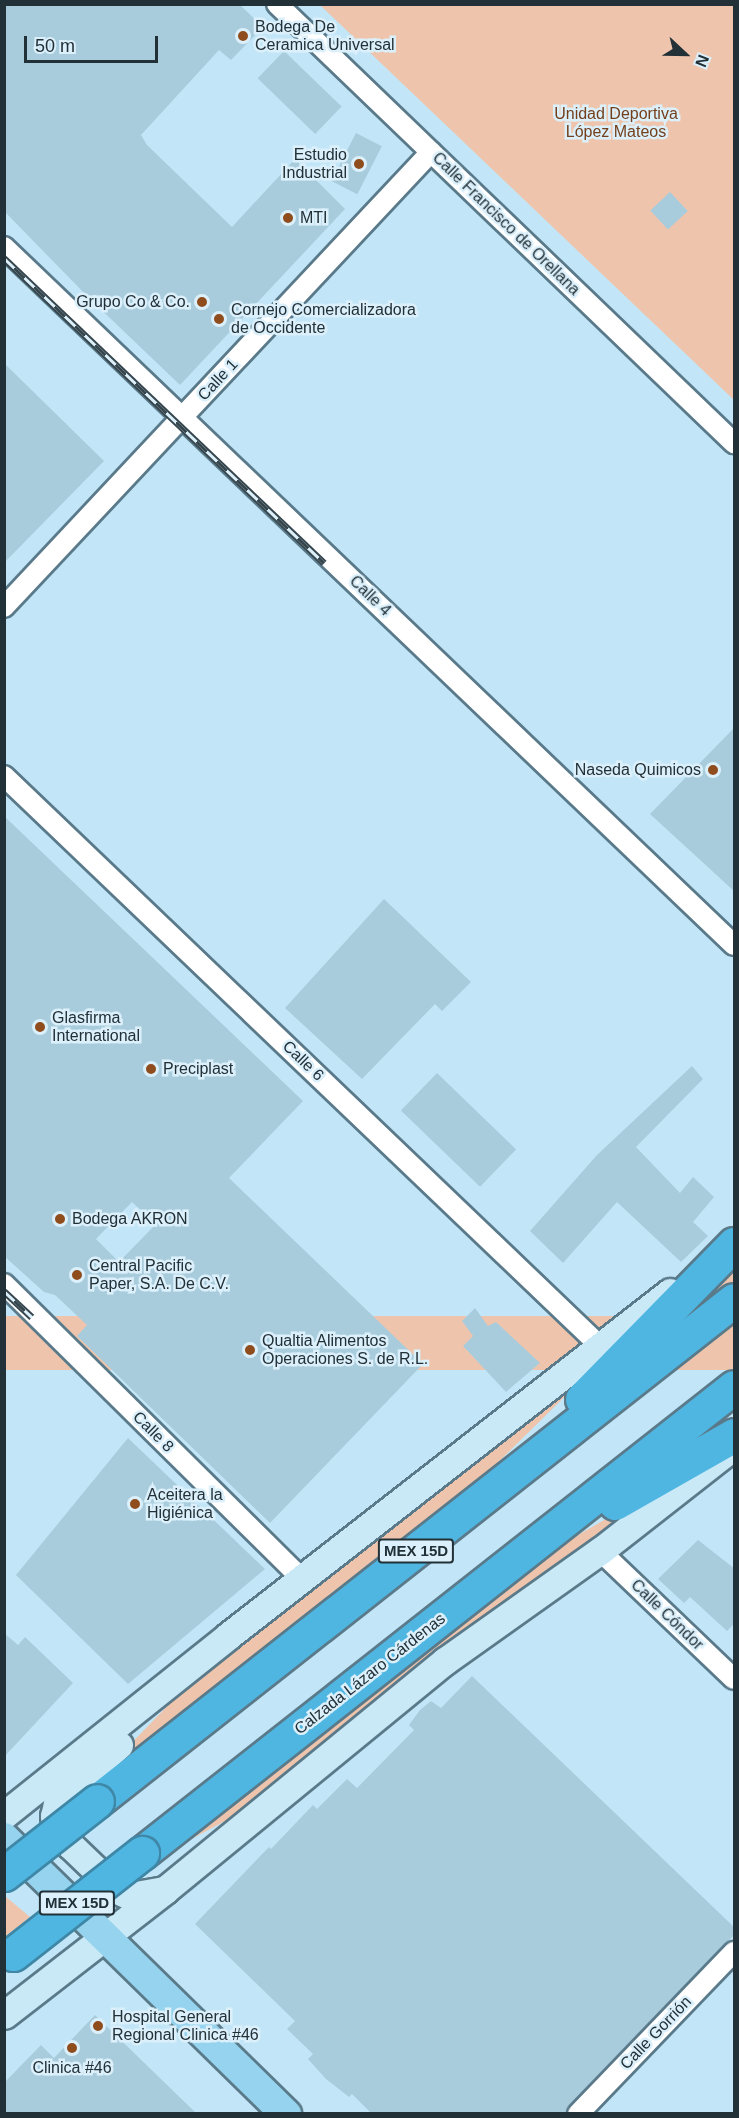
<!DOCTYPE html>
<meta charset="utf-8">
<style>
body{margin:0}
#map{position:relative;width:739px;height:2118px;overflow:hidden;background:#c2e6f7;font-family:Helvetica,sans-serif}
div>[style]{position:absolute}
.green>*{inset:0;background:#eec5ac;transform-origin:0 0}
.building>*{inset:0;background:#a9ccdd;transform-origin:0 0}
.roads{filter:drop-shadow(2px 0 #5a7a8a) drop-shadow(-2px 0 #5a7a8a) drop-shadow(0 2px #5a7a8a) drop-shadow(0 -2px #5a7a8a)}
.street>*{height:20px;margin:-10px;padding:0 10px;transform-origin:10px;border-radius:10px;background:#fff}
.secondary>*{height:27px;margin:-13.5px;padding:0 13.5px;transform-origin:13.5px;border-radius:13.5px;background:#cae9f6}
.primary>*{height:30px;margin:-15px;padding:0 15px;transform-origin:15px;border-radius:15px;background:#95d3ee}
.highway>*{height:33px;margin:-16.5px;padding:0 16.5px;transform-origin:16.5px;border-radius:16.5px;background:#4fb6e2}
.rail>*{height:7px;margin-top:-3.5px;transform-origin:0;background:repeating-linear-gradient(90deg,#dbf0fb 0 14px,#35464e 0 28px);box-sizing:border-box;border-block:2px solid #35464e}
.bridges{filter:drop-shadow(2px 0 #3f87a6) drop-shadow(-2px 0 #3f87a6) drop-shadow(0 2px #3f87a6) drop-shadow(0 -2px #3f87a6)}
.highway-bridge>*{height:33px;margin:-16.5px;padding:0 16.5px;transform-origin:16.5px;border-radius:16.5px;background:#4fb6e2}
.dots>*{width:16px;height:16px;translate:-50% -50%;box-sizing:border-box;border:3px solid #dbf0fb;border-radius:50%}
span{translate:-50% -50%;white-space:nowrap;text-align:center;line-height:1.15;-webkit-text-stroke:5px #dbf0fb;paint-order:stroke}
.shield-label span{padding:2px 4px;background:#dbf0fb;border:2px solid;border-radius:4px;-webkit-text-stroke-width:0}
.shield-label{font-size:15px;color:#223037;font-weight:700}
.poi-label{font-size:16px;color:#223037}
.left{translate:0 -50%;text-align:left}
.right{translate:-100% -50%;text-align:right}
.park-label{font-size:16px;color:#743f1a}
.street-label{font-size:16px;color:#223037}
.frame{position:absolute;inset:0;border:6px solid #223037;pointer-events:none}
.north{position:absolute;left:655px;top:24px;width:60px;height:60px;-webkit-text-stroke:4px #dbf0fb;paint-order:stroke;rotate:112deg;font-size:16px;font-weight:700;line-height:24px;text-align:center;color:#223037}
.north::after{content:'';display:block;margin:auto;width:21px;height:27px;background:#223037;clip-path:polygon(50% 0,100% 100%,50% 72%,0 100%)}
.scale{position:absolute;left:24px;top:36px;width:134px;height:27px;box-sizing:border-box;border:3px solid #223037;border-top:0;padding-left:8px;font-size:18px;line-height:21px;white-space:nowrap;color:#223037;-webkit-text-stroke:4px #dbf0fb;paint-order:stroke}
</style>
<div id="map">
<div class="green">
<div style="clip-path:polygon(320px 5px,734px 5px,734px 400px)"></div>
<div style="clip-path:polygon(734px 1255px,734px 1283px,603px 1383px)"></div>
<div style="left:734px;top:1316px;width:54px;height:831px;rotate:90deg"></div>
<div style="clip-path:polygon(608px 1354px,484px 1476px,82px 1794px,215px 1657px)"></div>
<div style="clip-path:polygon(675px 1479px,227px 1820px,139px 1867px,497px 1582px)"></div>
<div style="clip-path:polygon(5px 1896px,30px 1917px,5px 1937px)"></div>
</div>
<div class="building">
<div style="clip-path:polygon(4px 4px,239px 4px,263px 27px,231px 60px,219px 50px,141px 135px,147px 145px,232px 227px,295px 159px,345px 209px,180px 385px,89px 298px,4px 211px)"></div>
<div style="left:284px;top:51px;width:80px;height:38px;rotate:44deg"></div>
<div style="left:356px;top:133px;width:29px;height:54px;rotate:27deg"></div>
<div style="left:670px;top:192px;width:26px;height:27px;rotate:47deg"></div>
<div style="clip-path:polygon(4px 363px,104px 461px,4px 563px)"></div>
<div style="clip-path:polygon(735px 727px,735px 892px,650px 814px)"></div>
<div style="clip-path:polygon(evenodd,4px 816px,303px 1101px,229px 1178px,423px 1364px,270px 1523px,77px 1336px,87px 1325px,55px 1295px,44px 1292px,4px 1256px,4px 816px,132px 1202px,156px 1224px,119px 1262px,96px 1239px,132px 1202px)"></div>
<div style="clip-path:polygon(384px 899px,471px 982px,442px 1011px,435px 1004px,362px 1079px,285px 1008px)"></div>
<div style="clip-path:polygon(692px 1066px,703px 1079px,636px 1147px,680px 1193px,693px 1177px,714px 1197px,693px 1222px,708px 1236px,681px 1262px,617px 1202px,563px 1263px,530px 1231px,597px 1155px)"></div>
<div style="left:437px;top:1073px;width:110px;height:52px;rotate:44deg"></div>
<div style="clip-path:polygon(475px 1308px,488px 1326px,496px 1322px,540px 1363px,506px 1392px,463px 1346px,473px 1336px,462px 1321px)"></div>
<div style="clip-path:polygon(128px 1438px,265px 1569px,128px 1684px,16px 1575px)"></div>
<div style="clip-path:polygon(698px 1540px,735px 1569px,735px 1623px,727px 1631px,690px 1597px,684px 1603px,658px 1579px)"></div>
<div style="clip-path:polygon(4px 1633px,18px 1645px,25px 1637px,73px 1683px,4px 1757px)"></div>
<div style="clip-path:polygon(472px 1676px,735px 1928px,735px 1934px,569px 2106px,566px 2114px,372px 2114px,352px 2094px,349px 2097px,326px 2079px,308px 2059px,313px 2054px,287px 2029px,295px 2021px,195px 1924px,269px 1847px,271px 1849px,313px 1805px,317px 1809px,347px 1779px,357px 1788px,414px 1730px,409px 1725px,420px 1710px,431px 1701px,441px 1708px)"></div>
<div style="clip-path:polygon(95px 2015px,197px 2114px,4px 2114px,4px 2083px,41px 2045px,54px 2058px)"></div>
</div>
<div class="roads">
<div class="street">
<div style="left:277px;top:4px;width:634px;rotate:43.85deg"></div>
<div style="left:4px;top:247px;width:1010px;rotate:43.72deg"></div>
<div style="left:4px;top:607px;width:624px;rotate:-46.82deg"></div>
<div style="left:4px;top:776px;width:826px;rotate:43.72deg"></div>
<div style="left:4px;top:1284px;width:419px;rotate:44.7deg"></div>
<div style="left:600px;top:1551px;width:185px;rotate:43.7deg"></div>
<div style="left:578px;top:2114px;width:225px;rotate:-46.1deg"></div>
</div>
<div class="secondary">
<div style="left:119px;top:1745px;width:72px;rotate:138.4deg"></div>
<div style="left:65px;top:1793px;width:14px;rotate:126deg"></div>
<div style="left:57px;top:1804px;width:12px;rotate:104deg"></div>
<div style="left:54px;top:1816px;width:12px;rotate:81deg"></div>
<div style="left:56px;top:1828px;width:22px;rotate:51deg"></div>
<div style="left:70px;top:1845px;width:65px;rotate:43.8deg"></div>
<div style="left:117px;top:1890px;width:14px;rotate:25deg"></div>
<div style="left:130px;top:1896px;width:36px;rotate:-10deg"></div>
<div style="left:4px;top:1815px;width:287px;rotate:-38.6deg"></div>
<div style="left:228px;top:1636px;width:560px;rotate:-37.89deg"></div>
<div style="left:4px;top:2015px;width:204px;rotate:-37.8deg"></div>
<div style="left:165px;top:1890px;width:362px;rotate:-39.3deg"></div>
<div style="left:445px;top:1661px;width:190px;rotate:-35.4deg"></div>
<div style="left:600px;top:1551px;width:159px;rotate:-38.1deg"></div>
</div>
<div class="primary">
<div style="left:4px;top:1838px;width:395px;rotate:44.4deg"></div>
</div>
<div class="highway">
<div style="left:582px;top:1399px;width:217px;rotate:-45.6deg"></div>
<div style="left:615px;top:1503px;width:137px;rotate:-29.7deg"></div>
<div style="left:97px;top:1801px;width:810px;rotate:-38.19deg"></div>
<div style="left:142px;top:1853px;width:753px;rotate:-38.21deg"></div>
</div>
</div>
<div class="rail">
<div style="left:4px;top:258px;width:442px;rotate:43.6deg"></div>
<div style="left:4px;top:1291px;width:38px;rotate:43deg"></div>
</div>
<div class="bridges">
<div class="highway-bridge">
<div style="left:4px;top:1874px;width:118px;rotate:-38.1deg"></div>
<div style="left:13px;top:1954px;width:164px;rotate:-38.1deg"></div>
</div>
</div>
<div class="dots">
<div style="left:243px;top:36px;background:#8f4c1c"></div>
<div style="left:359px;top:164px;background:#8f4c1c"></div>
<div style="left:288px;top:218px;background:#8f4c1c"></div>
<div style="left:202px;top:302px;background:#8f4c1c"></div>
<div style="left:219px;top:319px;background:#8f4c1c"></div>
<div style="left:713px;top:770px;background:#8f4c1c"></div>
<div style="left:40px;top:1027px;background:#8f4c1c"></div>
<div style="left:151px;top:1069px;background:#8f4c1c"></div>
<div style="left:60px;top:1219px;background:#8f4c1c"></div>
<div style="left:77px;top:1275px;background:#8f4c1c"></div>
<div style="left:250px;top:1350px;background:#8f4c1c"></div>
<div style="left:135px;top:1504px;background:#8f4c1c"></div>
<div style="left:98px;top:2026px;background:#8f4c1c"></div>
<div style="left:72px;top:2048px;background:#8f4c1c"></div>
</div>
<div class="shield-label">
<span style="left:416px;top:1551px">MEX 15D</span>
<span style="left:77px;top:1903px">MEX 15D</span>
</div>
<div class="poi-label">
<span class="left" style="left:255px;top:36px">Bodega De<br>Ceramica Universal</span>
<span class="right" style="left:347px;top:164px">Estudio<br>Industrial</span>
<span class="left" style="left:300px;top:218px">MTI</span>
<span class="right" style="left:190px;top:302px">Grupo Co &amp; Co.</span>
<span class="left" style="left:231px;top:319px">Cornejo Comercializadora<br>de Occidente</span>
<span class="right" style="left:701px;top:770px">Naseda Quimicos</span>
<span class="left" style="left:52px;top:1027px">Glasfirma<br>International</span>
<span class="left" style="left:163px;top:1069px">Preciplast</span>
<span class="left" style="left:72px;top:1219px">Bodega AKRON</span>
<span class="left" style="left:89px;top:1275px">Central Pacific<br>Paper, S.A. De C.V.</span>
<span class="left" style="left:262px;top:1350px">Qualtia Alimentos<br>Operaciones S. de R.L.</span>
<span class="left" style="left:147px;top:1504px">Aceitera la<br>Higiénica</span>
<span class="left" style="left:112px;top:2026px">Hospital General<br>Regional Clinica #46</span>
<span style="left:72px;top:2068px">Clinica #46</span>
</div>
<div class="park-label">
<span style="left:616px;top:123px">Unidad Deportiva<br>López Mateos</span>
</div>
<div class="street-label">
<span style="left:506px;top:224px;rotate:44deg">Calle Francisco de Orellana</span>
<span style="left:218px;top:380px;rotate:-47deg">Calle 1</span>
<span style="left:370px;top:596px;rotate:44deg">Calle 4</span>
<span style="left:303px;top:1061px;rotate:44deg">Calle 6</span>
<span style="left:153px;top:1432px;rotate:45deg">Calle 8</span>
<span style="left:667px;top:1615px;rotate:44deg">Calle Cóndor</span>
<span style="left:370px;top:1674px;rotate:-38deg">Calzada Lázaro Cárdenas</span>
<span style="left:656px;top:2033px;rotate:-46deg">Calle Gorrión</span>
</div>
<div class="frame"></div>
<div class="north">N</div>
<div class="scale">50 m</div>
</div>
